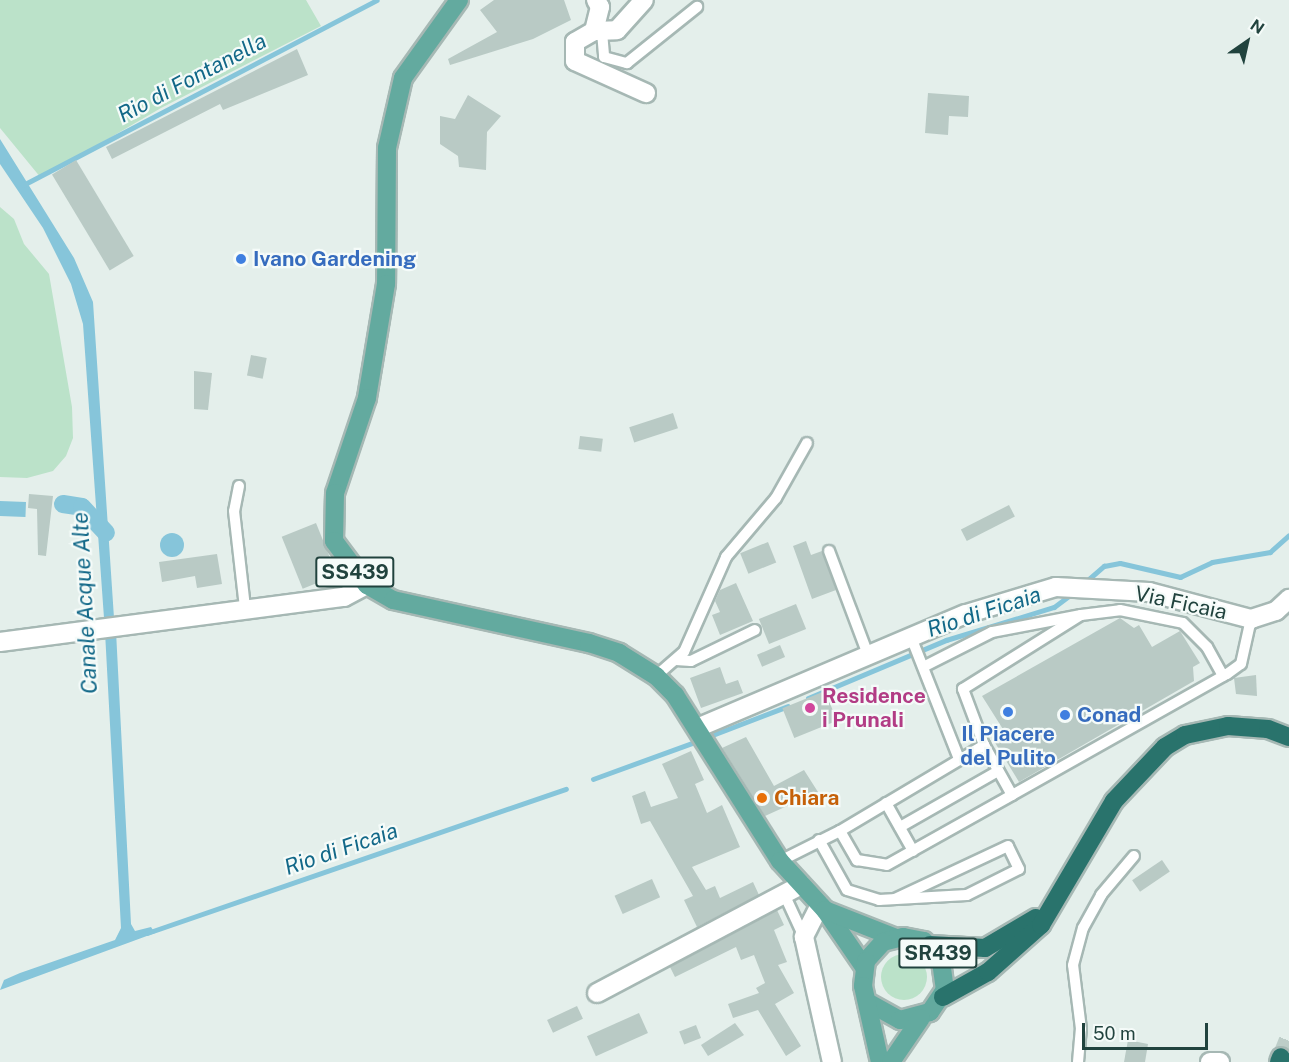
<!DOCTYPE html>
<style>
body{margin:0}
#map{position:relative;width:1289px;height:1062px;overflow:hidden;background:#e4efeb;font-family:"Public Sans",sans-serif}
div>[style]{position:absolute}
.green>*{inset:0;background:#bbe2c9}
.round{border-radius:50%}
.water>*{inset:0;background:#86c5da;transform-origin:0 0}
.stream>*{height:5px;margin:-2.5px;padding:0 2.5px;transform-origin:2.5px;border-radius:2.5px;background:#86c5da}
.canal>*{height:18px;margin:-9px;padding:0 9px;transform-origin:9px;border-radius:9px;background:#86c5da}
.building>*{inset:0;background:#b9cac5;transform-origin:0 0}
.motorway-tunnel>*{height:18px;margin-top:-9px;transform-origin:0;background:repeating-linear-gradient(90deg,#bdcdc8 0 18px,transparent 0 27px)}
.roads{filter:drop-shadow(2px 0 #a6b8b4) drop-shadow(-2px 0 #a6b8b4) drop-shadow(0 2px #a6b8b4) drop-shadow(0 -2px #a6b8b4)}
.service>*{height:10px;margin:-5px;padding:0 5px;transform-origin:5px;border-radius:5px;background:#fff}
.minor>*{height:18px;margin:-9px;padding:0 9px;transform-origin:9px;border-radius:9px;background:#fff}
.primary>*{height:18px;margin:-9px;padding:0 9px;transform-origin:9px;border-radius:9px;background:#63aa9f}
.motorway>*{height:18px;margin:-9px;padding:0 9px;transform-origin:9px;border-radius:9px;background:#29736c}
.dots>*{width:16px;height:16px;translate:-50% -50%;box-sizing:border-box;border:3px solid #f5fbf9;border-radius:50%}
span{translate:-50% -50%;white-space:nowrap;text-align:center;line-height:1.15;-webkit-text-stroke:4.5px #f5fbf9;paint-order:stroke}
.shield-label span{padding:2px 4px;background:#f5fbf9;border:2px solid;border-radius:4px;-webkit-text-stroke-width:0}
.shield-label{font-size:20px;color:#21433e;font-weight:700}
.shop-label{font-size:21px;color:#366cbe;font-weight:700}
.left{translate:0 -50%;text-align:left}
.street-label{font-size:21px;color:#21433e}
.hotel-label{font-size:21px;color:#b23c85;font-weight:700}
.food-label{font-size:21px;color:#c56008;font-weight:700}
.water-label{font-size:22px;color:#126888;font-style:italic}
.north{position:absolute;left:1217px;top:12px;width:60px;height:60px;-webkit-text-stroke:4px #f5fbf9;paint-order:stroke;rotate:34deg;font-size:16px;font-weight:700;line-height:24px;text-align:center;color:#21433e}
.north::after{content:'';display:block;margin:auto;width:21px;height:27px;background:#21433e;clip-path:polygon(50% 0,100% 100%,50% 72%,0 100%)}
.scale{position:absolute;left:1082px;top:1023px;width:126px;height:27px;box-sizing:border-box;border:3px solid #21433e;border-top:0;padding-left:8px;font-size:18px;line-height:21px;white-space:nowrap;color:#21433e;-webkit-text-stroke:4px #f5fbf9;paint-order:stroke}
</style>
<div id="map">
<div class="green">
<div style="clip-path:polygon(0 0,306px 0,321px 26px,161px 108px,41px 178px,0 128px)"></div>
<div style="clip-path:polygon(0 207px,14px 219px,24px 244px,49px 274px,72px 407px,73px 438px,66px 456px,53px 471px,27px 478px,0 477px)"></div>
<div class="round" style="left:881px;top:954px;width:46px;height:46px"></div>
</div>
<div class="water">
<div style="clip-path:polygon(0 139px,74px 258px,93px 302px,114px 618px,104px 618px,83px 324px,71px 284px,43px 228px,0 164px)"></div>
<div style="left:0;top:501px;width:26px;height:15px;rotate:2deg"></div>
<div class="round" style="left:160px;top:533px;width:24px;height:24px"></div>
<div style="clip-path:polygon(116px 631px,131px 924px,135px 931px,151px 927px,155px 933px,0 990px,4px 980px,20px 973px,115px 940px,121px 928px,105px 632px)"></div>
</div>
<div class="stream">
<div style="left:23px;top:185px;width:399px;rotate:-27.6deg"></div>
<div style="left:1083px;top:584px;width:28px;rotate:-41deg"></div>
<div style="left:1104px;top:566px;width:16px;rotate:-11deg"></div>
<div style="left:1120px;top:563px;width:62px;rotate:13.1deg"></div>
<div style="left:1180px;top:577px;width:35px;rotate:-25deg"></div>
<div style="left:1212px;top:562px;width:59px;rotate:-9.8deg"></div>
<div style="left:1270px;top:552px;width:25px;rotate:-42deg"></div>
<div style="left:808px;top:698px;width:150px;rotate:-22.8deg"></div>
<div style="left:946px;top:640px;width:113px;rotate:-17deg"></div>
<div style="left:1054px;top:607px;width:25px;rotate:-37deg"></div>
<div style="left:715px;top:734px;width:78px;rotate:-21deg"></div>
<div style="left:593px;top:779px;width:105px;rotate:-20deg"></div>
<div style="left:147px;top:933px;width:443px;rotate:-19deg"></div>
</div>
<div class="canal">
<div style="left:63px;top:504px;width:19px;rotate:9deg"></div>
<div style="left:82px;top:507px;width:35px;rotate:47deg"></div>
</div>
<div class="building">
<div style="clip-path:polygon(494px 0,564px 0,571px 20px,533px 39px,450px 65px,448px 59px,497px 32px,480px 10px)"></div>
<div style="clip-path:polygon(297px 49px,308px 75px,223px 110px,220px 104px,112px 159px,106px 147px)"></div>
<div style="clip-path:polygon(928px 93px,969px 96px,968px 117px,949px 116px,948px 135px,925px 133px)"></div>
<div style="clip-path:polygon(468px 95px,501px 116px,487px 132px,486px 170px,459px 167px,458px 156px,440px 144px,440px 116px,455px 119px)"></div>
<div style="left:76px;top:160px;width:112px;height:28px;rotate:59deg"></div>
<div style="left:251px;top:355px;width:16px;height:21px;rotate:11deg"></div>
<div style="clip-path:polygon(194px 371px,212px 373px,208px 410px,194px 409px)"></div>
<div style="left:673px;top:413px;width:16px;height:46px;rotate:72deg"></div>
<div style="left:580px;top:436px;width:23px;height:13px;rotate:7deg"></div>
<div style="clip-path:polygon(29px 494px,53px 496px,46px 556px,38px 555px,37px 509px,28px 508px)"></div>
<div style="left:1009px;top:505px;width:13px;height:54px;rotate:63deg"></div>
<div style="left:316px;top:523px;width:56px;height:37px;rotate:68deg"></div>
<div style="clip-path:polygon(806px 541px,811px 555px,822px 551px,836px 590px,812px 599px,793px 546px)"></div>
<div style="left:768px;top:542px;width:22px;height:30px;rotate:68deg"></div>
<div style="clip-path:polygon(217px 554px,222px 584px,197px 588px,195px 576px,162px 582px,159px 562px)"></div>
<div style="clip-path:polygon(736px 583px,753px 621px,720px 635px,712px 615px,720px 612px,715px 601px,720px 590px)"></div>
<div style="left:796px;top:604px;width:27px;height:40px;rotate:68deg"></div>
<div style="clip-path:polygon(1120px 618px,1134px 628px,1139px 625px,1152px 647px,1180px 631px,1200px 663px,1193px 667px,1194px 681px,1019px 782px,994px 741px,1006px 734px,982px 696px)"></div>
<div style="left:780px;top:645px;width:13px;height:25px;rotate:67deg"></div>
<div style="clip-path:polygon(720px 667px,726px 684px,738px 680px,743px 693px,701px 708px,690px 678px)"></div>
<div style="clip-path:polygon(1256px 675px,1257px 696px,1236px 694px,1234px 678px)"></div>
<div style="left:825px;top:691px;width:32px;height:46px;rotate:68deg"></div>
<div style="clip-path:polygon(746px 737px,774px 786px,804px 770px,818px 792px,765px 816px,722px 748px)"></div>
<div style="clip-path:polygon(691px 751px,704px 780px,695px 784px,707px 813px,722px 805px,740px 847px,692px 867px,706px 890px,715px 886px,720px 898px,753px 882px,759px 895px,697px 927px,684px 900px,693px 896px,650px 821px,641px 824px,632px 796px,645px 791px,651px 807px,678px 798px,662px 764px)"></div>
<div style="left:1162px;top:860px;width:14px;height:36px;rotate:56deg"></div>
<div style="left:652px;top:879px;width:20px;height:41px;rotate:66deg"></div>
<div style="clip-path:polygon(777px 910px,784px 925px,774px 930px,787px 962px,778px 965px,794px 993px,775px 1004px,801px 1046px,786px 1056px,758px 1010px,733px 1018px,728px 1004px,759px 993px,756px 988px,765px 983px,754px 955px,741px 960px,736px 947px,675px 977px,670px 967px)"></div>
<div style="left:577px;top:1006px;width:14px;height:33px;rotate:65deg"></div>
<div style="left:639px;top:1013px;width:22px;height:57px;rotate:66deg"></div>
<div style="clip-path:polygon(735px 1023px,744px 1035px,708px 1056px,701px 1045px)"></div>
<div style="left:696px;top:1025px;width:14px;height:18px;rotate:69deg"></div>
<div style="clip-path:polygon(1128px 1040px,1148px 1044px,1145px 1062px,1124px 1062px)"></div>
</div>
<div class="motorway-tunnel">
<div style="left:1281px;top:1057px;width:22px;rotate:-68deg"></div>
</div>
<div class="roads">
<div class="service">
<div style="left:602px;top:32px;width:25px;rotate:85deg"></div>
<div style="left:604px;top:57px;width:24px;rotate:15deg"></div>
<div style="left:627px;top:63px;width:90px;rotate:-38.7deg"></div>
<div style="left:239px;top:486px;width:25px;rotate:101deg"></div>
<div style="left:234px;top:511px;width:98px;rotate:83.5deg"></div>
<div style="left:829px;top:551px;width:111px;rotate:69.4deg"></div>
<div style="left:1081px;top:615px;width:39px;rotate:-7deg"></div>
<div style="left:1120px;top:610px;width:64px;rotate:11.7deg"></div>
<div style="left:1183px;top:623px;width:34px;rotate:45deg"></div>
<div style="left:1207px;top:647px;width:33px;rotate:61deg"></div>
<div style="left:911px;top:637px;width:131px;rotate:68.5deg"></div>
<div style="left:676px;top:660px;width:15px;rotate:4deg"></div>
<div style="left:691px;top:661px;width:71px;rotate:-25.8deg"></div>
<div style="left:656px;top:676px;width:37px;rotate:-41deg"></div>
<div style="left:684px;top:652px;width:104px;rotate:-66.1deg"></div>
<div style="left:726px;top:557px;width:77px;rotate:-49.7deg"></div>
<div style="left:776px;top:498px;width:63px;rotate:-60.6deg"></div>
<div style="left:1012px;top:795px;width:247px;rotate:-29.4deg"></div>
<div style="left:1227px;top:674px;width:17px;rotate:-36deg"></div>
<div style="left:1241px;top:664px;width:46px;rotate:-77.5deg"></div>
<div style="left:886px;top:803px;width:55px;rotate:60.6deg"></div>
<div style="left:900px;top:827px;width:113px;rotate:-29.7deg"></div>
<div style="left:840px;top:831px;width:168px;rotate:-30.8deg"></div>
<div style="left:819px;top:840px;width:57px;rotate:60.8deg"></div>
<div style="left:847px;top:890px;width:34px;rotate:17deg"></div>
<div style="left:879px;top:900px;width:88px;rotate:-3.3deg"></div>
<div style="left:967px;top:895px;width:58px;rotate:-26.6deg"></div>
<div style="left:1019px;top:869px;width:25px;rotate:-116deg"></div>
<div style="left:1008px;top:846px;width:125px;rotate:154.9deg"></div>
<div style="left:780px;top:861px;width:67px;rotate:-26.6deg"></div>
<div style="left:840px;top:831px;width:34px;rotate:60deg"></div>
<div style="left:857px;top:860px;width:30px;rotate:9deg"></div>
<div style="left:887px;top:865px;width:143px;rotate:-29.2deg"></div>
<div style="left:1012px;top:795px;width:57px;rotate:-119.2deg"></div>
<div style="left:984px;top:745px;width:60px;rotate:-110.6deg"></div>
<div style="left:963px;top:689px;width:139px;rotate:-32.1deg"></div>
<div style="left:1081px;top:615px;width:91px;rotate:169.2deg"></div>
<div style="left:992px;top:632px;width:77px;rotate:153.1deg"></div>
<div style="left:785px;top:896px;width:45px;rotate:65.1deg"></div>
<div style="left:1078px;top:1062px;width:33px;rotate:-85deg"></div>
<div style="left:1081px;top:1029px;width:64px;rotate:-97.1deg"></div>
<div style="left:1073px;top:965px;width:38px;rotate:-75deg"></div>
<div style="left:1083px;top:928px;width:38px;rotate:-61deg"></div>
<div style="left:1101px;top:895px;width:51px;rotate:-49.8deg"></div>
</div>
<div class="minor">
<div style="left:596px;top:0;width:8px;rotate:60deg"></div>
<div style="left:600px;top:7px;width:25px;rotate:104deg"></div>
<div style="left:594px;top:31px;width:22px;rotate:150deg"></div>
<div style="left:575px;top:42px;width:19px;rotate:90deg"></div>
<div style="left:575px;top:61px;width:78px;rotate:24.3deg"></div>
<div style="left:594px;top:31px;width:23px;rotate:-2deg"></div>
<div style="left:617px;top:30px;width:40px;rotate:-48deg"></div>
<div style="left:0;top:642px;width:347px;rotate:-7.5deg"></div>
<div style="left:344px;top:597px;width:26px;rotate:-28deg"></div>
<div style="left:697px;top:728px;width:292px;rotate:-23deg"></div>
<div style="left:966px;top:614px;width:94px;rotate:-16.7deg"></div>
<div style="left:1056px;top:587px;width:93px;rotate:3.1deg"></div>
<div style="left:1149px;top:592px;width:106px;rotate:14.8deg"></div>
<div style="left:1251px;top:619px;width:26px;rotate:-18deg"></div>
<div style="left:1276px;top:611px;width:18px;rotate:-43deg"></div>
<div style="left:820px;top:905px;width:36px;rotate:117deg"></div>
<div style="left:804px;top:937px;width:128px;rotate:77.4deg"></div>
<div style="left:597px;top:993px;width:231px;rotate:-27.9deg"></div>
<div style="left:1210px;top:1062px;width:10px"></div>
</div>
<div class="primary">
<div style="left:459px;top:0;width:96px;rotate:125.7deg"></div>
<div style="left:403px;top:78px;width:72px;rotate:102.9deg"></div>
<div style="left:387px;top:148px;width:136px;rotate:90.4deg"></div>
<div style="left:386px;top:284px;width:116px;rotate:99.5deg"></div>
<div style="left:367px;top:398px;width:100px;rotate:108.6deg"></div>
<div style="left:335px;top:493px;width:48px;rotate:91.2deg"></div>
<div style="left:334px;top:541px;width:55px;rotate:53.1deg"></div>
<div style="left:367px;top:585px;width:30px;rotate:30deg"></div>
<div style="left:393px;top:600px;width:201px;rotate:12.4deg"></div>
<div style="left:589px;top:643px;width:32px;rotate:18deg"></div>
<div style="left:619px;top:653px;width:44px;rotate:31.9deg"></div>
<div style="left:656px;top:676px;width:27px;rotate:45deg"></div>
<div style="left:675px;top:695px;width:196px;rotate:57.7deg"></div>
<div style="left:780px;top:861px;width:67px;rotate:47.4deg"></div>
<div style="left:825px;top:910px;width:69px;rotate:55.6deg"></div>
<div style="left:825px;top:910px;width:76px;rotate:21.5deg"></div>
<div style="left:871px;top:1004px;width:33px;rotate:29deg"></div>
<div style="left:900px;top:1020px;width:31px;rotate:-15deg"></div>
<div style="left:930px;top:1012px;width:27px;rotate:-56deg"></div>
<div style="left:945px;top:990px;width:34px;rotate:-98deg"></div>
<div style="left:940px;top:956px;width:22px;rotate:-137deg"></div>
<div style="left:924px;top:941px;width:21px;rotate:-169deg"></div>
<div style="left:903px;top:937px;width:21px;rotate:166deg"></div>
<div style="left:883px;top:942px;width:25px;rotate:132deg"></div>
<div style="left:866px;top:961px;width:25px;rotate:97deg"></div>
<div style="left:863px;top:986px;width:78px;rotate:77.4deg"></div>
<div style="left:891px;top:1062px;width:53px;rotate:-55.7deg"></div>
</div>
<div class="motorway">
<div style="left:930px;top:945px;width:55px;rotate:3.1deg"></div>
<div style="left:985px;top:948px;width:59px;rotate:-30.5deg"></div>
<div style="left:943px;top:997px;width:51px;rotate:-29.1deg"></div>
<div style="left:988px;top:972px;width:71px;rotate:-41.6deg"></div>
<div style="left:1041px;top:925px;width:144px;rotate:-59.5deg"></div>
<div style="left:1114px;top:801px;width:74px;rotate:-46.6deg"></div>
<div style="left:1165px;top:747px;width:23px;rotate:-31deg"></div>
<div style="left:1185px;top:735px;width:44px;rotate:-11.8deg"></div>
<div style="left:1228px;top:726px;width:40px;rotate:4.3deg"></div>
<div style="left:1268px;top:729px;width:22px;rotate:21deg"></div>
<div style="left:1279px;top:1062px;width:5px;rotate:-68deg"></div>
</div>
</div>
<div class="dots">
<div style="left:241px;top:259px;background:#3f7fe0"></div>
<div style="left:810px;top:708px;background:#d1479c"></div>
<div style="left:1008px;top:712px;background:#3f7fe0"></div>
<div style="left:1065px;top:715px;background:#3f7fe0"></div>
<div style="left:762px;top:798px;background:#e8710a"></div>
</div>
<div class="shield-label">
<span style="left:355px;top:572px">SS439</span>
<span style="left:938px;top:953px">SR439</span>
</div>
<div class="shop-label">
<span class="left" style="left:253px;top:259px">Ivano Gardening</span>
<span class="left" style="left:1077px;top:715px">Conad</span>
<span style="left:1008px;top:746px">Il Piacere<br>del Pulito</span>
</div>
<div class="street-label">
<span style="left:1181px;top:603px;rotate:12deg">Via Ficaia</span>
</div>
<div class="hotel-label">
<span class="left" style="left:822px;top:708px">Residence<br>i Prunali</span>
</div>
<div class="food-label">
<span class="left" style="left:774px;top:798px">Chiara</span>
</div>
<div class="water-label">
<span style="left:192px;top:78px;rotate:-28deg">Rio di Fontanella</span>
<span style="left:85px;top:603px;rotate:-93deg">Canale Acque Alte</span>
<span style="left:984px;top:612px;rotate:-18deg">Rio di Ficaia</span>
<span style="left:341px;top:849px;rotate:-19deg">Rio di Ficaia</span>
</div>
<div class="north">N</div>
<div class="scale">50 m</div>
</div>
